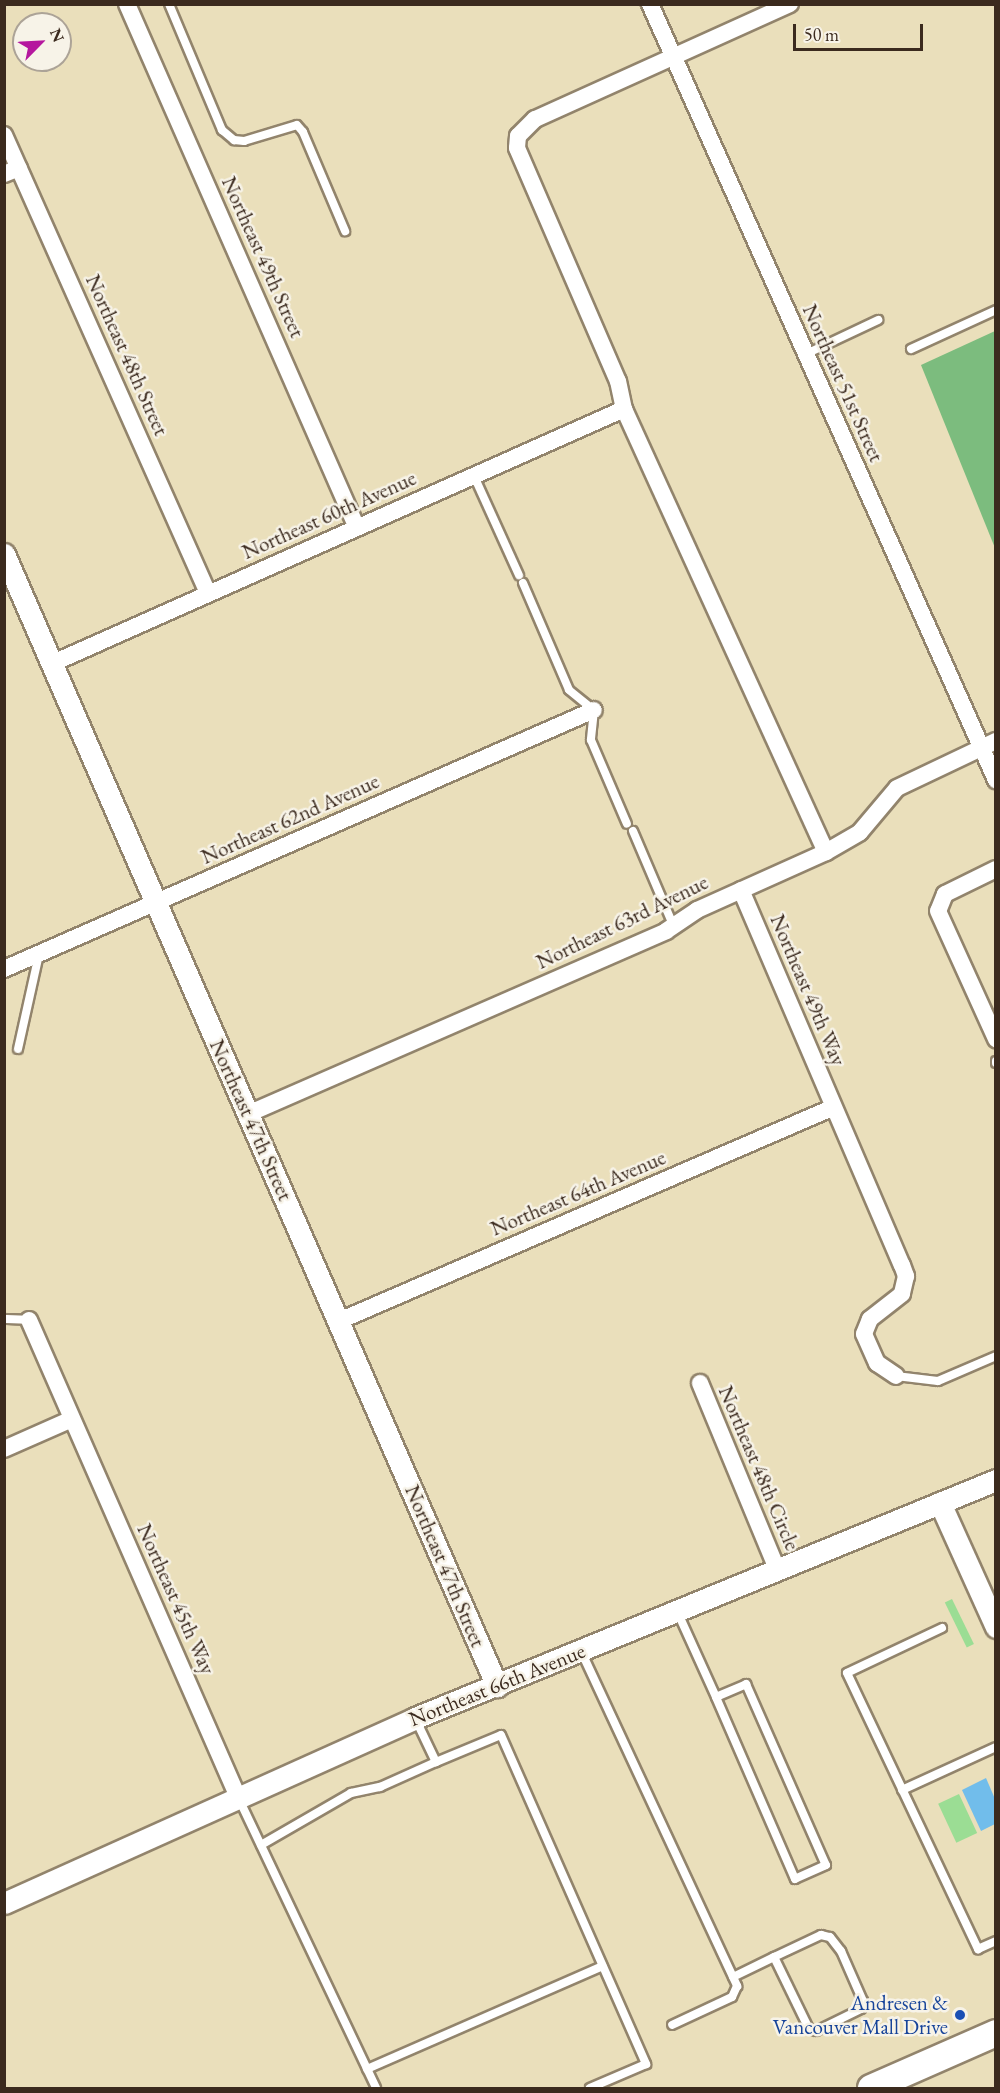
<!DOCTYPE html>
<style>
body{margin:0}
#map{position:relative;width:1000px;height:2093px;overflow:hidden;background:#eadfbb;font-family:"EB Garamond",serif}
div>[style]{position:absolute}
.green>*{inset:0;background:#9bdd94;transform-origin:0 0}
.forest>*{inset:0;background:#7cbc7e}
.water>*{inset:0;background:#71bdeb}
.roads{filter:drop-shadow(2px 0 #92846c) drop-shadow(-2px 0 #92846c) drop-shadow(0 2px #92846c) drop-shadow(0 -2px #92846c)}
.service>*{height:8px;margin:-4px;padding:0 4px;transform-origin:4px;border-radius:4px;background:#fff}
.minor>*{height:16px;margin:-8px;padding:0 8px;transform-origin:8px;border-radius:8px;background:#fff}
.tertiary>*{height:21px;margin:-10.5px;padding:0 10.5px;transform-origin:10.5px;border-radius:10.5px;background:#fff}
.primary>*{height:26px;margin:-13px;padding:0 13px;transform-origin:13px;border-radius:13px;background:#fff}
.dots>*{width:16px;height:16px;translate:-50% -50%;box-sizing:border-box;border:3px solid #f7f3e8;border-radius:50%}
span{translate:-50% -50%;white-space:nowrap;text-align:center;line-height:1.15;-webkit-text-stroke:5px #f7f3e8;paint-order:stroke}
.street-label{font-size:21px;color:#3b2a1e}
.transit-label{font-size:21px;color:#164399}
.right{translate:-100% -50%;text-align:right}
.frame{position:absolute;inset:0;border:6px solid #3b2a1e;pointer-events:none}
.north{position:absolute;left:12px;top:12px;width:60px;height:60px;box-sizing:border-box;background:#f7f3e8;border:2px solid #aca397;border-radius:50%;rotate:66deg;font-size:16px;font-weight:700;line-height:24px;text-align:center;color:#3b2a1e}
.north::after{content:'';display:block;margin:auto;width:21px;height:27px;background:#b5179e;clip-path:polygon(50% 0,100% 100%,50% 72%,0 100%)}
.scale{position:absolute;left:793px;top:24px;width:130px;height:27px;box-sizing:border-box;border:3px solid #3b2a1e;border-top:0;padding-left:8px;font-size:18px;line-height:21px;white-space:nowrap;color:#3b2a1e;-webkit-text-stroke:4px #f7f3e8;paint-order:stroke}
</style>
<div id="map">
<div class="green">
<div style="left:952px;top:1599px;width:50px;height:8px;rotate:64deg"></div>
<div style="left:959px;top:1794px;width:43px;height:23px;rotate:65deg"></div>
</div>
<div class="forest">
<div style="clip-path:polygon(995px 331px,995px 548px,921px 365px)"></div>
</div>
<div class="water">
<div style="clip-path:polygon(986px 1778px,995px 1799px,995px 1824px,981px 1831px,962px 1790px)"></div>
</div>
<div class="roads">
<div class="service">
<div style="left:169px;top:4px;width:137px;rotate:67.2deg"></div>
<div style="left:222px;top:130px;width:16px;rotate:40deg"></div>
<div style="left:234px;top:140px;width:10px;rotate:6deg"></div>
<div style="left:244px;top:141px;width:55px;rotate:-16.8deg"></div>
<div style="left:297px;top:125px;width:9px;rotate:49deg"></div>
<div style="left:303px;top:132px;width:108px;rotate:67deg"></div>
<div style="left:911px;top:349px;width:94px;rotate:-24.6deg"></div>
<div style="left:806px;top:354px;width:80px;rotate:-25.3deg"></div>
<div style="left:474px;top:476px;width:109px;rotate:65.6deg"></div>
<div style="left:523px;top:583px;width:116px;rotate:66.7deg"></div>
<div style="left:569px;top:690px;width:32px;rotate:39deg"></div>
<div style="left:594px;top:710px;width:30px;rotate:96deg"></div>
<div style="left:591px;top:740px;width:91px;rotate:66.8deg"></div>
<div style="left:633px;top:831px;width:104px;rotate:66.9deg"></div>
<div style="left:18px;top:1049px;width:97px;rotate:-77.5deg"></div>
<div style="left:996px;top:1061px;width:2px;rotate:90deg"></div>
<div style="left:4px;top:1319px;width:25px;rotate:2deg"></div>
<div style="left:896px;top:1376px;width:42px;rotate:6.8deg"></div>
<div style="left:938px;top:1381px;width:63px;rotate:-23.3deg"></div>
<div style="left:677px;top:1611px;width:94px;rotate:65.6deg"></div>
<div style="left:716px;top:1697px;width:33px;rotate:-23deg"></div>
<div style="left:746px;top:1684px;width:198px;rotate:66.2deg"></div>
<div style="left:826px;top:1865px;width:34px;rotate:156deg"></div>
<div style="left:795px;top:1879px;width:198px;rotate:-113.5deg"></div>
<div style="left:942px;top:1628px;width:105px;rotate:154.7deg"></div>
<div style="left:847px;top:1673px;width:306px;rotate:64.6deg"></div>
<div style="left:978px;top:1949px;width:20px;rotate:-24deg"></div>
<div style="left:581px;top:1651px;width:370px;rotate:65deg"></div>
<div style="left:737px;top:1986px;width:12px;rotate:114deg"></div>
<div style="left:732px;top:1997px;width:66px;rotate:155deg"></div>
<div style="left:415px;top:1718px;width:49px;rotate:64.5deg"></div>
<div style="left:436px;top:1762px;width:70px;rotate:-22.6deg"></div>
<div style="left:501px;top:1735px;width:360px;rotate:66.2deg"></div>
<div style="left:646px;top:2064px;width:61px;rotate:156.8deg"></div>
<div style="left:902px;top:1790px;width:103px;rotate:-24.6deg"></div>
<div style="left:238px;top:1797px;width:322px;rotate:64.6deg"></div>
<div style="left:261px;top:1845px;width:104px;rotate:-30deg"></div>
<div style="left:351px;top:1793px;width:30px;rotate:-12deg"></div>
<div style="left:380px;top:1787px;width:61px;rotate:-24.1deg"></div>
<div style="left:733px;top:1977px;width:46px;rotate:-26deg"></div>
<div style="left:774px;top:1957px;width:52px;rotate:-25.1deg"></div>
<div style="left:821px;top:1935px;width:9px;rotate:13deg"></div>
<div style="left:830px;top:1937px;width:18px;rotate:52deg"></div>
<div style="left:841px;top:1951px;width:55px;rotate:66.3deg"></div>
<div style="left:863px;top:2001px;width:8px;rotate:104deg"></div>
<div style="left:861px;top:2009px;width:50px;rotate:153.9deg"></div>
<div style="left:816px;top:2031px;width:7px;rotate:-164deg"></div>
<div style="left:809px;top:2029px;width:80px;rotate:-115.9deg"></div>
<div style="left:367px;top:2069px;width:257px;rotate:-23.6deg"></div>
</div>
<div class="minor">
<div style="left:127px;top:4px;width:572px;rotate:66.3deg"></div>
<div style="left:650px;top:4px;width:850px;rotate:65.97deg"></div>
<div style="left:790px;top:4px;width:280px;rotate:155.7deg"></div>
<div style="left:535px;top:119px;width:24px;rotate:135deg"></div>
<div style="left:518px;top:136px;width:12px;rotate:95deg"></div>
<div style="left:517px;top:148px;width:254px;rotate:66.6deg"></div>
<div style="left:618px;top:381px;width:29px;rotate:78deg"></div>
<div style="left:624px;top:409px;width:487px;rotate:65.5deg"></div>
<div style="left:4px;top:135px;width:501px;rotate:65.99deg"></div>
<div style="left:4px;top:174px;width:16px;rotate:-22deg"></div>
<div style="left:53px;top:663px;width:625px;rotate:-23.98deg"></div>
<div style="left:996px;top:869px;width:57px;rotate:153.9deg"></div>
<div style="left:945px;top:894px;width:18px;rotate:112deg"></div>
<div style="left:938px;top:911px;width:141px;rotate:65.6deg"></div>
<div style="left:741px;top:890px;width:408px;rotate:66.8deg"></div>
<div style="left:902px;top:1265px;width:12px;rotate:70deg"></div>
<div style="left:906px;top:1276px;width:18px;rotate:103deg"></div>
<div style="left:902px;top:1294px;width:41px;rotate:142deg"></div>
<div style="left:870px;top:1319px;width:16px;rotate:112deg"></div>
<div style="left:864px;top:1334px;width:32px;rotate:66deg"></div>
<div style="left:877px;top:1363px;width:23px;rotate:34deg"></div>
<div style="left:4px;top:969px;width:644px;rotate:-23.7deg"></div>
<div style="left:248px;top:1114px;width:456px;rotate:-23.6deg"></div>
<div style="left:666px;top:931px;width:37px;rotate:-34deg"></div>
<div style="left:697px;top:910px;width:141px;rotate:-24.2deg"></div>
<div style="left:826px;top:852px;width:39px;rotate:-30deg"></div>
<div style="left:860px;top:832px;width:57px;rotate:-49.9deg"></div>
<div style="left:897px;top:788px;width:110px;rotate:-25.4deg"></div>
<div style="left:29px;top:1320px;width:521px;rotate:66.34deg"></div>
<div style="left:339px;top:1321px;width:539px;rotate:-23.38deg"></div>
<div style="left:700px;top:1383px;width:204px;rotate:67.5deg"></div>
<div style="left:4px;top:1449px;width:74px;rotate:-23.8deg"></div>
</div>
<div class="tertiary">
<div style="left:4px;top:554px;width:1235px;rotate:66.47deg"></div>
<div style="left:940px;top:1503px;width:136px;rotate:65.7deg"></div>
<div style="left:4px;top:1903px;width:451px;rotate:-24.2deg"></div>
<div style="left:415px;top:1718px;width:628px;rotate:-22.28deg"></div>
</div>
<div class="primary">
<div style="left:871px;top:2088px;width:137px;rotate:-23.7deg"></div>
</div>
</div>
<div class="dots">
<div style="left:960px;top:2015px;background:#1a4fb4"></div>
</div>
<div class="street-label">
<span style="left:263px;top:257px;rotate:66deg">Northeast 49th Street</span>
<span style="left:127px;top:355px;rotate:66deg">Northeast 48th Street</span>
<span style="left:843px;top:383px;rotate:66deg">Northeast 51st Street</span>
<span style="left:329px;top:515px;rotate:-24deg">Northeast 60th Avenue</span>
<span style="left:290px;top:819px;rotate:-24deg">Northeast 62nd Avenue</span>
<span style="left:622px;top:922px;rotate:-26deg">Northeast 63rd Avenue</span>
<span style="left:808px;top:990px;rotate:67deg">Northeast 49th Way</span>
<span style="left:251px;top:1120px;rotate:66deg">Northeast 47th Street</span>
<span style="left:578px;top:1193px;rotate:-23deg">Northeast 64th Avenue</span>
<span style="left:759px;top:1468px;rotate:67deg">Northeast 48th Circle</span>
<span style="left:445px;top:1566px;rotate:67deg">Northeast 47th Street</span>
<span style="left:176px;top:1599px;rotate:66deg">Northeast 45th Way</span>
<span style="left:497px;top:1685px;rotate:-22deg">Northeast 66th Avenue</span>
</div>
<div class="transit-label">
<span class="right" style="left:948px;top:2015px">Andresen &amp;<br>Vancouver Mall Drive</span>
</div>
<div class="frame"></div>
<div class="north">N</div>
<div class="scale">50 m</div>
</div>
